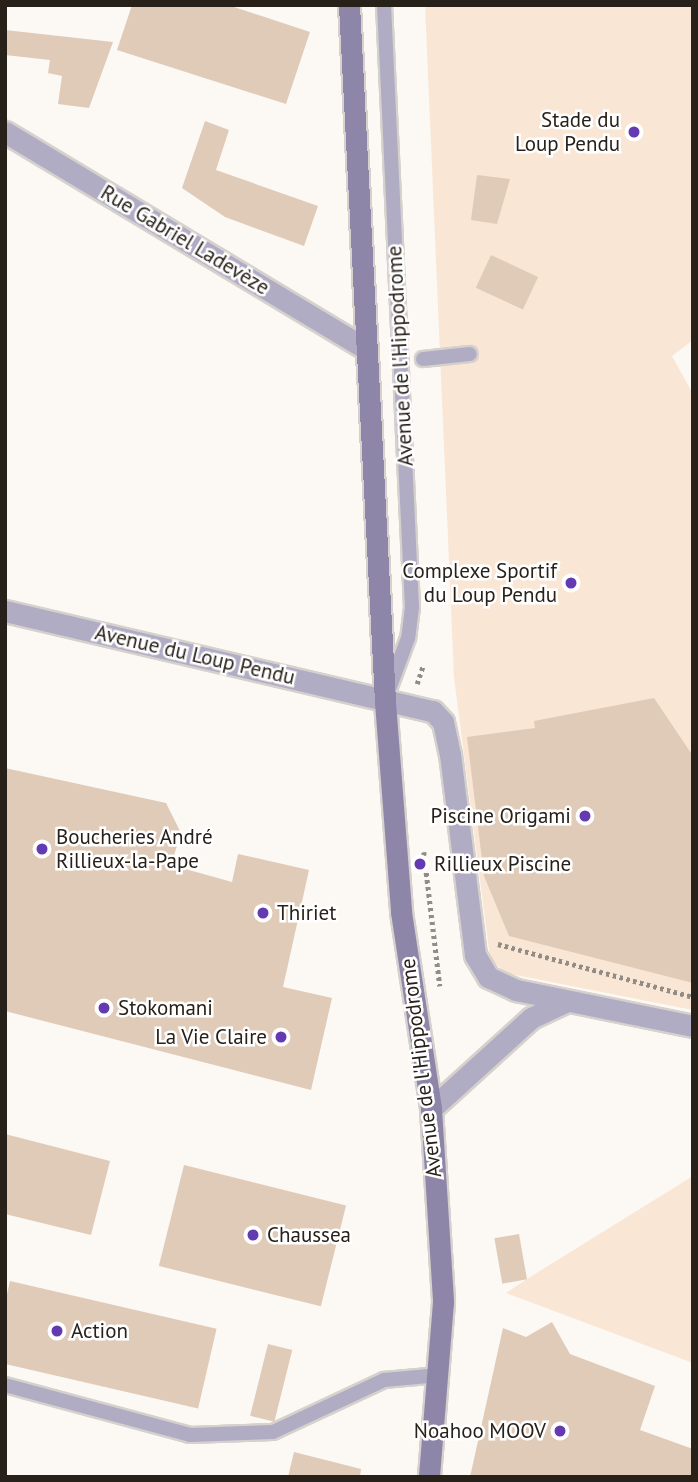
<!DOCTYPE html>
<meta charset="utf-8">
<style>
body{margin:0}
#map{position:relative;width:698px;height:1482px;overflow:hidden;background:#fcf8f4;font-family:"PT Sans",sans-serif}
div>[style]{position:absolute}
.green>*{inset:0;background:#f9e6d5}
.building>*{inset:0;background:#e0cbb9;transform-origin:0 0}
.path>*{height:4.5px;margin-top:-2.25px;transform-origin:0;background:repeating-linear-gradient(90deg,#918c86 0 3.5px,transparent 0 7px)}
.roads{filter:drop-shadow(2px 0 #d6d1cd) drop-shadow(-2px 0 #d6d1cd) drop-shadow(0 2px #d6d1cd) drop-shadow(0 -2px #d6d1cd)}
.service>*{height:14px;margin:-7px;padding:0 7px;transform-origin:7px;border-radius:7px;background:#b0acc4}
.minor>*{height:21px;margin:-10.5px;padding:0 10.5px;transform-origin:10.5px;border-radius:10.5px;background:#b0acc4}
.secondary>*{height:21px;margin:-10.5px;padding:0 10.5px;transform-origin:10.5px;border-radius:10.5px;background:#8e86a9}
.dots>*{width:19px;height:19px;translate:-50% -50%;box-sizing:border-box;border:4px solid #fff;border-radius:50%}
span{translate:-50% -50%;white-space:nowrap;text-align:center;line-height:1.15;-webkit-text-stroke:5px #fff;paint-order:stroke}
.poi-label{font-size:21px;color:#28211a}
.right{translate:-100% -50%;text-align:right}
.left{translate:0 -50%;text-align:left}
.street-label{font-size:21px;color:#28211a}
.frame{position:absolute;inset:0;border:7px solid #28211a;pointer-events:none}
</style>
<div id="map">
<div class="green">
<div style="clip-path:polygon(425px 5px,693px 5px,693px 340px,672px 356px,693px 394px,693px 1010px,505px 973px,490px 957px,454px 677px)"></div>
<div style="clip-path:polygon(693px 1176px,693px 1363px,506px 1293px,527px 1279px)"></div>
</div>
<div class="building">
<div style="clip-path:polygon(132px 5px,228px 5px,310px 32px,286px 104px,117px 50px)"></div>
<div style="clip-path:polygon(5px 30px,113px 42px,89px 108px,58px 104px,62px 76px,48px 73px,50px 60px,5px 55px)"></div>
<div style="clip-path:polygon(205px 121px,229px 130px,216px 170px,318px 206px,304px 246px,225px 217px,182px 188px)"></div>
<div style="clip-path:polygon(477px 175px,510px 179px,497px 224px,471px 220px)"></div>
<div style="left:491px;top:255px;width:52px;height:36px;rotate:25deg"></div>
<div style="clip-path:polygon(654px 698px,693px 756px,693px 983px,509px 936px,484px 876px,467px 737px,535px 728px,534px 721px)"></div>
<div style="clip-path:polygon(5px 768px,166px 803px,181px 833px,171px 865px,232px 882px,238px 854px,309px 870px,283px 987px,332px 998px,311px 1090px,5px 1011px)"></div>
<div style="clip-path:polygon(5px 1134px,110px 1161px,91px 1235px,5px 1214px)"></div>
<div style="left:184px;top:1165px;width:167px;height:104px;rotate:14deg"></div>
<div style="left:519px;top:1234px;width:46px;height:25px;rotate:80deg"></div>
<div style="left:10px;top:1281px;width:212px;height:82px;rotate:13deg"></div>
<div style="clip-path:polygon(552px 1322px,570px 1354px,655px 1386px,640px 1430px,693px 1449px,693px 1477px,470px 1477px,503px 1328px,526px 1337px)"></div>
<div style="left:268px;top:1344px;width:25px;height:74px;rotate:14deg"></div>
<div style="clip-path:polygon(294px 1452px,361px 1469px,360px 1477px,288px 1477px)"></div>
</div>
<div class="path">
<div style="left:417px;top:684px;width:20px;rotate:-72deg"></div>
<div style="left:424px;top:852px;width:135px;rotate:83.2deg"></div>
<div style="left:498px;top:944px;width:202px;rotate:15.2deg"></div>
</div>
<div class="roads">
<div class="service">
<div style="left:384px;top:5px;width:603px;rotate:87.34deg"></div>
<div style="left:412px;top:607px;width:31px;rotate:97deg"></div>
<div style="left:408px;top:638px;width:58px;rotate:110.3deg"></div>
<div style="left:423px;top:359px;width:47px;rotate:-6.1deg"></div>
<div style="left:5px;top:1385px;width:192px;rotate:15.1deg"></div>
<div style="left:190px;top:1435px;width:83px;rotate:-2.1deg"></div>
<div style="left:273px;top:1432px;width:123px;rotate:-25.1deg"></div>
<div style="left:384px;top:1380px;width:56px;rotate:-5.1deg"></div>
</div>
<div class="minor">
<div style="left:5px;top:132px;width:420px;rotate:31deg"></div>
<div style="left:5px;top:611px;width:440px;rotate:13.2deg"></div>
<div style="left:433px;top:711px;width:15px;rotate:48deg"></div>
<div style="left:443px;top:722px;width:33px;rotate:78deg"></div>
<div style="left:450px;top:754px;width:203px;rotate:82.9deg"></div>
<div style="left:475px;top:955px;width:26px;rotate:59deg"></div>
<div style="left:488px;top:977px;width:31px;rotate:25deg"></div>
<div style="left:516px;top:990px;width:181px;rotate:11.5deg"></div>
<div style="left:431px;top:1109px;width:135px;rotate:-42.3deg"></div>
<div style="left:531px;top:1018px;width:40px;rotate:-25deg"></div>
</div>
<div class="secondary">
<div style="left:349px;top:5px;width:698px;rotate:87.04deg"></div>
<div style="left:385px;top:702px;width:211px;rotate:85.6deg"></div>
<div style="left:401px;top:912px;width:199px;rotate:81.3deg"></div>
<div style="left:431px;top:1109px;width:193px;rotate:86.4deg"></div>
<div style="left:443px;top:1302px;width:176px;rotate:94.6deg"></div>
</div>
</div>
<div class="dots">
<div style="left:634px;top:132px;background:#643ab2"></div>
<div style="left:571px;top:583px;background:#643ab2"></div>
<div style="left:585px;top:816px;background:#643ab2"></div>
<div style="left:42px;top:849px;background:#643ab2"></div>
<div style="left:420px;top:864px;background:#643ab2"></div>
<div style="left:263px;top:913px;background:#643ab2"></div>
<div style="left:104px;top:1008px;background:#643ab2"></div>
<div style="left:281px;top:1037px;background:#643ab2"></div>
<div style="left:253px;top:1235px;background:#643ab2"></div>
<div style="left:57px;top:1331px;background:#643ab2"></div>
<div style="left:560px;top:1431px;background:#643ab2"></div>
</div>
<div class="poi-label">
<span class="right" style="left:620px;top:132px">Stade du<br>Loup Pendu</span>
<span class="right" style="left:557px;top:583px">Complexe Sportif<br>du Loup Pendu</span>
<span class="right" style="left:571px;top:816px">Piscine Origami</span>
<span class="left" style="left:56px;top:849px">Boucheries André<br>Rillieux-la-Pape</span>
<span class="left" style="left:434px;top:864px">Rillieux Piscine</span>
<span class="left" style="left:277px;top:913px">Thiriet</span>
<span class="left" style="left:118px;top:1008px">Stokomani</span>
<span class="right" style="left:267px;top:1037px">La Vie Claire</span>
<span class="left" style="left:267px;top:1235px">Chaussea</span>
<span class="left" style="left:71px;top:1331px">Action</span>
<span class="right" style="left:546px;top:1431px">Noahoo MOOV</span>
</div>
<div class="street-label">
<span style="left:185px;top:240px;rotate:31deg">Rue Gabriel Ladevèze</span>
<span style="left:400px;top:356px;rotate:-93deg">Avenue de l'Hippodrome</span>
<span style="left:195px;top:655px;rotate:13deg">Avenue du Loup Pendu</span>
<span style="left:421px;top:1068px;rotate:-97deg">Avenue de l'Hippodrome</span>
</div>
<div class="frame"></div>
</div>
